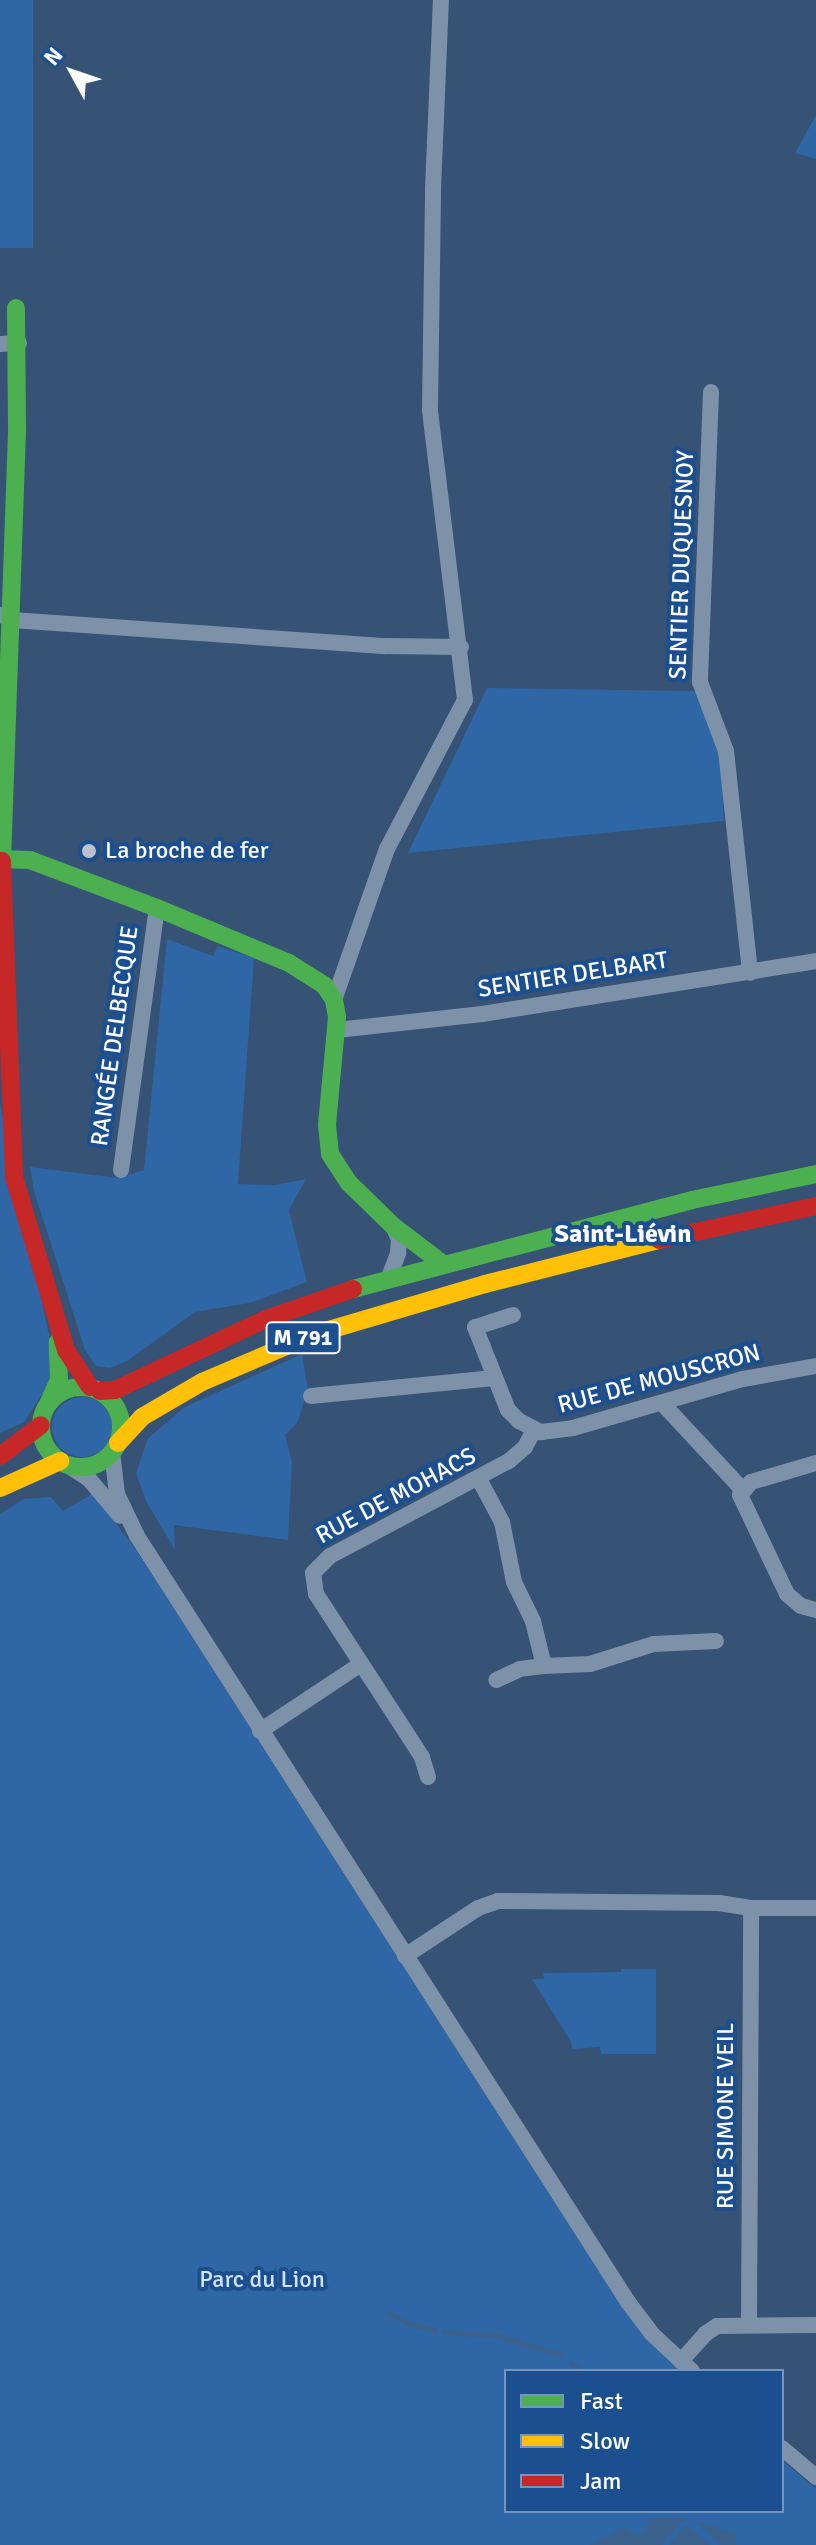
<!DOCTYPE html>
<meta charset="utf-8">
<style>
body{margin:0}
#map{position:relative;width:816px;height:2545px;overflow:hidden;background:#365274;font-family:Signika,sans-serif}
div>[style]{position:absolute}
.green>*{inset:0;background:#2f66a5;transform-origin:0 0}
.round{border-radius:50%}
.water>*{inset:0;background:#3b618d}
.stream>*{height:5px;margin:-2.5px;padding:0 2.5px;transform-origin:2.5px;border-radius:2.5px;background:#3b618d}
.street>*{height:16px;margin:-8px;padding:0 8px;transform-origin:8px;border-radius:8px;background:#7d92a8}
.fast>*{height:18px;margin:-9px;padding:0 9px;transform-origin:9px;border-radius:9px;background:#4caf50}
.fast>.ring{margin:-9px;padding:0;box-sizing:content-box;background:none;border:18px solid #4caf50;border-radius:50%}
.slow>*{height:18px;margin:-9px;padding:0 9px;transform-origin:9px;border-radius:9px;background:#ffc107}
.jam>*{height:18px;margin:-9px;padding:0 9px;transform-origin:9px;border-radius:9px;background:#c62828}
.dots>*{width:22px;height:22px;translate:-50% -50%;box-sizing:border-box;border:4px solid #1b4f8f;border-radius:50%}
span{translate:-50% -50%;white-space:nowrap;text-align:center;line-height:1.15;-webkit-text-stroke:8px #1b4f8f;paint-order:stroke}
.shield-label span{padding:2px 6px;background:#1b4f8f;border:2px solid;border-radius:6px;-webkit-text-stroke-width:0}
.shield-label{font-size:22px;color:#fff;font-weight:700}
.street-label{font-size:24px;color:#fff}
.poi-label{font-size:24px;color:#fff}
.left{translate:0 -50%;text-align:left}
.park-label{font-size:24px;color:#cfe3fa}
.neighbourhood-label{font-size:26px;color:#fff;font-weight:700}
.legend{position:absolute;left:504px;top:2369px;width:280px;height:144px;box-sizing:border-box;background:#1b4f8f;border:2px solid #7695bc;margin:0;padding:10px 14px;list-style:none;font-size:24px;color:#fff}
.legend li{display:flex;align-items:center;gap:16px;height:40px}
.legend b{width:40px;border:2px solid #7695bc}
.north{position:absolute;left:32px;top:32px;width:80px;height:80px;-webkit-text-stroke:6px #1b4f8f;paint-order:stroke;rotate:310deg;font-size:22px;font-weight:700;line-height:32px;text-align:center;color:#fff}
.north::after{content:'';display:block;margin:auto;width:28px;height:36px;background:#fff;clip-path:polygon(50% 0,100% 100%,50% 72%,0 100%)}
</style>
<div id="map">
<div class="green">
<div style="left:0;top:0;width:33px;height:248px"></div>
<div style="clip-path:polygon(816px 115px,816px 159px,795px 153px)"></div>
<div style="clip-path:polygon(487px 688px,695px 691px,704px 705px,720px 754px,724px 821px,408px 853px)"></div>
<div style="clip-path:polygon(167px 939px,213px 956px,218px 946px,254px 958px,238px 1184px,275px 1185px,306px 1179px,289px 1210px,307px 1282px,250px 1303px,195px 1312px,127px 1361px,110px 1368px,96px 1366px,85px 1350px,34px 1191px,30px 1167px,119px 1178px,144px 1170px)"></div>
<div style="clip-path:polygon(0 1102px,54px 1359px,48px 1385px,24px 1422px,0 1433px)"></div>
<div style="clip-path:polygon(302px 1354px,308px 1390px,297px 1423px,285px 1435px,292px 1462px,288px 1540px,174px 1525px,175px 1550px,146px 1501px,136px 1473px,148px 1438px,185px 1407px)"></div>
<div class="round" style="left:52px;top:1397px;width:60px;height:60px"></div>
<div style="clip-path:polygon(94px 1493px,140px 1556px,598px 2270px,681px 2371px,506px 2371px,506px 2511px,782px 2511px,782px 2460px,816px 2489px,816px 2545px,0 2545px,0 1514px,24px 1499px,51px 1497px,63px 1511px)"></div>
<div style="clip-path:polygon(621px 1969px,656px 1969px,656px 2054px,601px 2054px,600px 2047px,572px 2049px,571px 2042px,532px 1979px,544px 1979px,543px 1973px,621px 1972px)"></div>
</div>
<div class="water">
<div style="clip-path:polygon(650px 2518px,685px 2518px,661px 2545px,590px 2545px,624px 2527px,634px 2534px,645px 2533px)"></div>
<div style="clip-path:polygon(696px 2521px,736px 2534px,736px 2545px,720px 2545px)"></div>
<div style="clip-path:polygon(686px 2525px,706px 2541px,710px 2545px,669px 2545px)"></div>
</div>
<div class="stream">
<div style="left:389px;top:2313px;width:26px;rotate:28deg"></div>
<div style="left:412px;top:2325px;width:23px;rotate:13deg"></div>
<div style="left:444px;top:2332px;width:52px;rotate:3.3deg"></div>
<div style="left:496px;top:2335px;width:68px;rotate:17.1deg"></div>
<div style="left:571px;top:2363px;width:13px;rotate:39deg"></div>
</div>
<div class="street">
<div style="left:0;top:344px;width:19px;rotate:-3deg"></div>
<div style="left:711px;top:392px;width:290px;rotate:92.2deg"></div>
<div style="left:700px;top:682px;width:74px;rotate:69.4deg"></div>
<div style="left:726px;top:751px;width:223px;rotate:83.8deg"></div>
<div style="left:1px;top:615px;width:12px;rotate:24deg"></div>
<div style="left:12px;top:620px;width:375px;rotate:4deg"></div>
<div style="left:386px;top:646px;width:75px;rotate:0.8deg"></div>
<div style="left:334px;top:1000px;width:160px;rotate:-70.7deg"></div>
<div style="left:387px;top:849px;width:168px;rotate:-62.4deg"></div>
<div style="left:465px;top:700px;width:292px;rotate:-96.9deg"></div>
<div style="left:430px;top:410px;width:221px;rotate:-89.2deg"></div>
<div style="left:433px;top:189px;width:189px;rotate:-87.6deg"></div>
<div style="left:337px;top:1030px;width:146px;rotate:-6.3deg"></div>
<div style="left:482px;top:1014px;width:338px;rotate:-9deg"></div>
<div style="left:121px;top:1170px;width:264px;rotate:-82.2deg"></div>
<div style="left:389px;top:1277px;width:26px;rotate:-69deg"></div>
<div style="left:398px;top:1253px;width:14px;rotate:-86deg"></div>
<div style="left:399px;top:1239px;width:14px;rotate:-115deg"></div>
<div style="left:513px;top:1315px;width:40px;rotate:162deg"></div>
<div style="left:475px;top:1327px;width:89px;rotate:68.3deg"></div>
<div style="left:508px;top:1410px;width:16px;rotate:45deg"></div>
<div style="left:519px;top:1421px;width:25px;rotate:27deg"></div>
<div style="left:541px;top:1432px;width:32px;rotate:-7deg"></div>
<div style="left:573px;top:1428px;width:177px;rotate:-16.1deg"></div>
<div style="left:743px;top:1379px;width:74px;rotate:-10.1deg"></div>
<div style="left:311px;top:1396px;width:184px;rotate:-5.6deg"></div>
<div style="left:662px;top:1403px;width:117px;rotate:47.1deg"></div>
<div style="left:112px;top:1452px;width:42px;rotate:83.2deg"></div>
<div style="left:117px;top:1494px;width:47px;rotate:64.5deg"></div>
<div style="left:137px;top:1536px;width:910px;rotate:57.34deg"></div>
<div style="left:628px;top:2302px;width:39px;rotate:53deg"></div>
<div style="left:651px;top:2333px;width:56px;rotate:42.8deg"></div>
<div style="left:816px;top:1463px;width:68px;rotate:163.7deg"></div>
<div style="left:751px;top:1482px;width:17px;rotate:130deg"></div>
<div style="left:740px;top:1495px;width:110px;rotate:64.6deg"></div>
<div style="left:787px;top:1594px;width:18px;rotate:41deg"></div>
<div style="left:801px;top:1606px;width:16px;rotate:15deg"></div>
<div style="left:66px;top:1464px;width:27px;rotate:33deg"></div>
<div style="left:89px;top:1479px;width:48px;rotate:50deg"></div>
<div style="left:479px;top:1479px;width:49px;rotate:61.9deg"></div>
<div style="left:502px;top:1522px;width:61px;rotate:78.7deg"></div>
<div style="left:514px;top:1582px;width:43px;rotate:64deg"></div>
<div style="left:533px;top:1621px;width:46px;rotate:76.3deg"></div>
<div style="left:544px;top:1666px;width:24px;rotate:173deg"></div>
<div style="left:520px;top:1669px;width:26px;rotate:155deg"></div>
<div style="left:544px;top:1666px;width:46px;rotate:-2.5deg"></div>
<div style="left:590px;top:1664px;width:67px;rotate:-17.4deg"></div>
<div style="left:654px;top:1644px;width:62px;rotate:-2.8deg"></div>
<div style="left:260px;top:1731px;width:121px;rotate:-33.6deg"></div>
<div style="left:428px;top:1777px;width:21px;rotate:-107deg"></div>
<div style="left:422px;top:1757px;width:194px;rotate:-123deg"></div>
<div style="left:316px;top:1594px;width:21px;rotate:-98deg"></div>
<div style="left:313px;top:1573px;width:24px;rotate:-45deg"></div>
<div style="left:330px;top:1556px;width:203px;rotate:-28deg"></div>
<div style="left:509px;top:1461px;width:21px;rotate:-41deg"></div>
<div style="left:525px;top:1447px;width:19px;rotate:-62deg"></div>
<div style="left:405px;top:1956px;width:87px;rotate:-33.3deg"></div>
<div style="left:478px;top:1908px;width:21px;rotate:-19deg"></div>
<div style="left:498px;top:1901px;width:221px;rotate:0.5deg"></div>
<div style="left:719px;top:1903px;width:32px;rotate:9deg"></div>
<div style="left:751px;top:1908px;width:65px"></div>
<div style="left:749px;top:2325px;width:417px;rotate:-89.7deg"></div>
<div style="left:681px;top:2361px;width:36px;rotate:-48deg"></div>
<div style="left:705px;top:2334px;width:14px;rotate:-34deg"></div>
<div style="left:717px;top:2326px;width:99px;rotate:-0.6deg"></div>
<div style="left:782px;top:2448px;width:45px;rotate:40.5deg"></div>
</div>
<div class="fast">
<div style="left:0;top:859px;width:30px;rotate:2deg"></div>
<div style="left:30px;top:860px;width:136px;rotate:20.7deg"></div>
<div style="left:157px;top:908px;width:143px;rotate:22.6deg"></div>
<div style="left:289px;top:963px;width:41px;rotate:32.2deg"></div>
<div style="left:324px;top:985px;width:18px;rotate:56deg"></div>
<div style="left:334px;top:1000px;width:17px;rotate:80deg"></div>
<div style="left:337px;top:1017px;width:108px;rotate:95.3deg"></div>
<div style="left:327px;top:1125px;width:29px;rotate:84deg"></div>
<div style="left:330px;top:1154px;width:35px;rotate:57deg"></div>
<div style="left:349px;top:1183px;width:62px;rotate:44.3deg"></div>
<div style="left:393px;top:1226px;width:63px;rotate:37.2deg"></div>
<div style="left:2px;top:861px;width:435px;rotate:-88deg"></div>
<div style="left:17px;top:426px;width:118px;rotate:-90.5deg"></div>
<div style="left:353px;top:1289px;width:350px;rotate:-14.7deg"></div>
<div style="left:692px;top:1200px;width:127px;rotate:-11.8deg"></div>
<div class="ring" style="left:41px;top:1387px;width:62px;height:62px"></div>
<div style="left:49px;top:1402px;width:24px;rotate:-66deg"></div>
<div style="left:59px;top:1380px;width:38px;rotate:-92deg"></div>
</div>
<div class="slow">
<div style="left:118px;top:1443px;width:35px;rotate:-47deg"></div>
<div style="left:142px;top:1417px;width:69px;rotate:-30.3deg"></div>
<div style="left:202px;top:1382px;width:120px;rotate:-23.1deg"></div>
<div style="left:312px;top:1335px;width:180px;rotate:-16.4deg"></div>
<div style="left:485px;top:1284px;width:179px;rotate:-14.2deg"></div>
<div style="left:0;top:1488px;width:66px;rotate:-24.2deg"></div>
</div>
<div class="jam">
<div style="left:2px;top:861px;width:316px;rotate:87.8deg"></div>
<div style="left:14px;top:1177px;width:181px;rotate:73.3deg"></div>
<div style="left:66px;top:1350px;width:44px;rotate:57deg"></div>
<div style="left:659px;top:1240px;width:161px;rotate:-12.2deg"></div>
<div style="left:100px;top:1391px;width:15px;rotate:-4deg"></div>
<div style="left:115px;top:1390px;width:167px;rotate:-25.2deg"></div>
<div style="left:266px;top:1319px;width:92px;rotate:-19deg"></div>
<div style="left:0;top:1456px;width:51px;rotate:-37.1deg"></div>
</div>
<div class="dots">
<div style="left:89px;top:851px;background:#b9c2ce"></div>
</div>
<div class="shield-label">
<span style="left:303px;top:1338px">M 791</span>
</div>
<div class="street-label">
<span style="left:682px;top:565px;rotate:-88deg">SENTIER DUQUESNOY</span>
<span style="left:573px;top:975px;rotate:-9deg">SENTIER DELBART</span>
<span style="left:115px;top:1036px;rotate:-82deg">RANGÉE DELBECQUE</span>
<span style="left:659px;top:1379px;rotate:-15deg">RUE DE MOUSCRON</span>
<span style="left:396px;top:1496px;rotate:-28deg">RUE DE MOHACS</span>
<span style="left:726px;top:2116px;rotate:-90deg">RUE SIMONE VEIL</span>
</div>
<div class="poi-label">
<span class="left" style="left:105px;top:851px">La broche de fer</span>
</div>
<div class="park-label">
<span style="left:262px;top:2280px">Parc du Lion</span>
</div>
<div class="neighbourhood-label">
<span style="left:623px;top:1235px">Saint-Liévin</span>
</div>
<ul class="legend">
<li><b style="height:10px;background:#4caf50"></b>Fast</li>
<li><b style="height:10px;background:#ffc107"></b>Slow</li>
<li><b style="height:10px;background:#c62828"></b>Jam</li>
</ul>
<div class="north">N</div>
</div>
